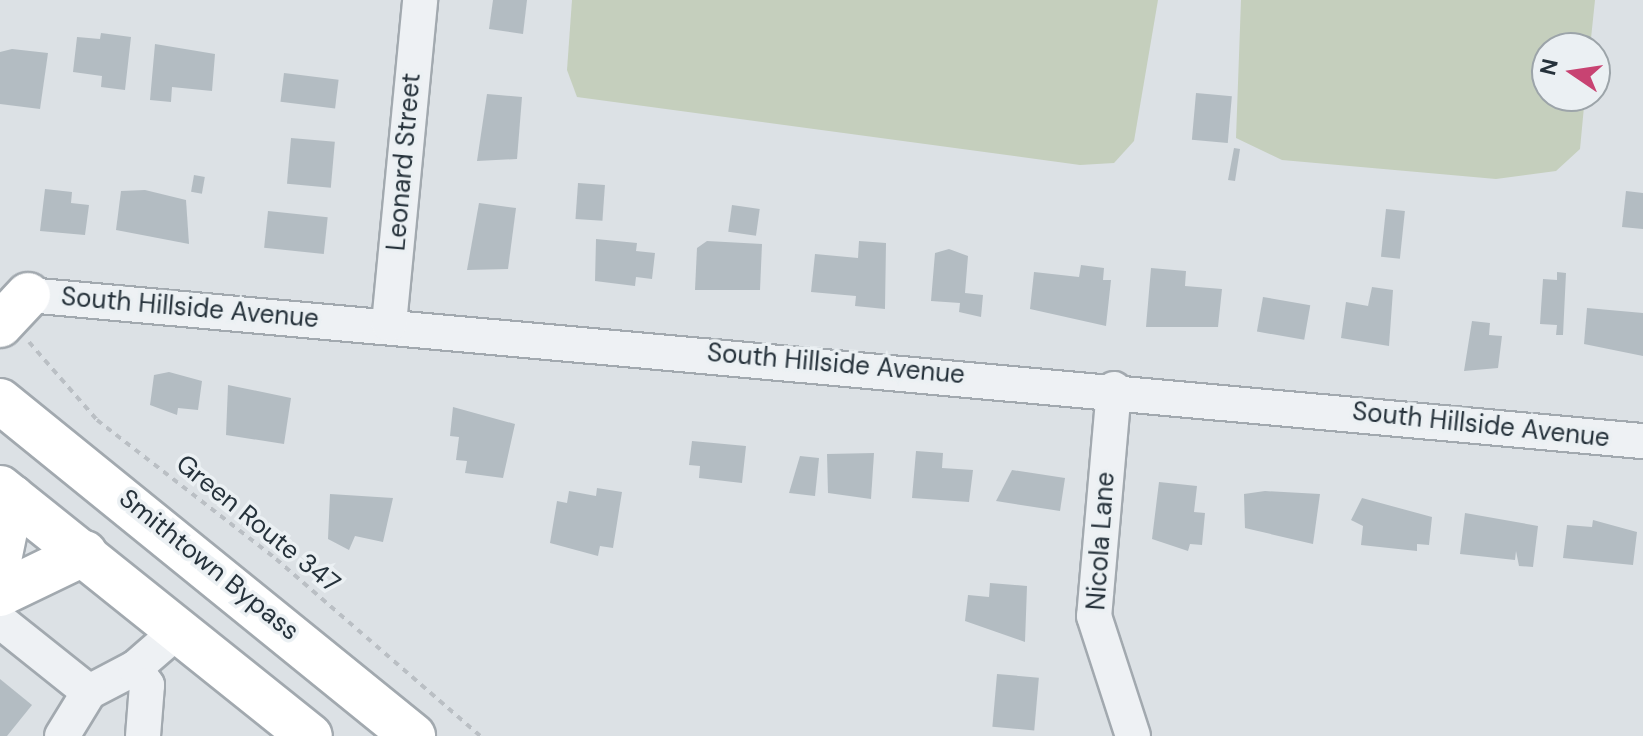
<!DOCTYPE html>
<style>
body{margin:0}
#map{position:relative;width:1643px;height:736px;overflow:hidden;background:#dce1e5;font-family:"DM Sans",sans-serif}
div>[style]{position:absolute}
.green>*{inset:0;background:#c5cfbd}
.building>*{inset:0;background:#b3bcc2;transform-origin:0 0}
.path>*{height:4px;margin-top:-2px;transform-origin:0;background:repeating-linear-gradient(90deg,#babfc4 0 6px,transparent 0 12px)}
.roads{filter:drop-shadow(2px 0 #a2a9af) drop-shadow(-2px 0 #a2a9af) drop-shadow(0 2px #a2a9af) drop-shadow(0 -2px #a2a9af)}
.minor>*{height:34px;margin:-17px;padding:0 17px;transform-origin:17px;border-radius:17px;background:#eef1f4}
.highway>*{height:44px;margin:-22px;padding:0 22px;transform-origin:22px;border-radius:22px;background:#fff}
span{translate:-50% -50%;white-space:nowrap;text-align:center;line-height:1.15;-webkit-text-stroke:7px #ebf0f3;paint-order:stroke}
.street-label{font-size:26px;color:#26323b}
.north{position:absolute;left:1531px;top:32px;width:80px;height:80px;box-sizing:border-box;background:#ebf0f3;border:2px solid #9ca4a9;border-radius:50%;rotate:283deg;font-size:22px;font-weight:700;line-height:32px;text-align:center;color:#26323b}
.north::after{content:'';display:block;margin:auto;width:28px;height:36px;background:#c84372;clip-path:polygon(50% 0,100% 100%,50% 72%,0 100%)}
</style>
<div id="map">
<div class="green">
<div style="clip-path:polygon(572px 0,1158px 0,1134px 141px,1114px 163px,1080px 165px,577px 97px,567px 70px)"></div>
<div style="clip-path:polygon(1241px 0,1595px 0,1590px 48px,1547px 48px,1547px 96px,1585px 96px,1580px 149px,1556px 171px,1496px 179px,1282px 160px,1236px 138px)"></div>
</div>
<div class="building">
<div style="clip-path:polygon(493px 0,527px 0,523px 34px,489px 29px)"></div>
<div style="clip-path:polygon(101px 33px,131px 37px,125px 90px,101px 87px,102px 76px,73px 72px,77px 37px,100px 39px)"></div>
<div style="clip-path:polygon(155px 44px,215px 54px,212px 91px,172px 87px,171px 102px,150px 100px)"></div>
<div style="clip-path:polygon(12px 49px,48px 53px,40px 109px,0 104px,0 52px)"></div>
<div style="left:284px;top:73px;width:55px;height:29px;rotate:7deg"></div>
<div style="left:1196px;top:93px;width:36px;height:47px;rotate:5deg"></div>
<div style="clip-path:polygon(487px 94px,522px 97px,517px 159px,477px 161px)"></div>
<div style="left:291px;top:138px;width:44px;height:46px;rotate:5deg"></div>
<div style="clip-path:polygon(1234px 148px,1240px 149px,1235px 181px,1228px 180px)"></div>
<div style="left:194px;top:175px;width:11px;height:17px;rotate:10deg"></div>
<div style="left:578px;top:183px;width:27px;height:36px;rotate:4deg"></div>
<div style="clip-path:polygon(45px 189px,72px 192px,71px 203px,89px 205px,85px 235px,40px 231px)"></div>
<div style="clip-path:polygon(145px 190px,186px 200px,189px 244px,116px 230px,121px 191px)"></div>
<div style="clip-path:polygon(1626px 191px,1643px 193px,1643px 229px,1622px 227px)"></div>
<div style="clip-path:polygon(479px 203px,516px 208px,508px 269px,467px 270px)"></div>
<div style="left:732px;top:205px;width:28px;height:27px;rotate:8deg"></div>
<div style="left:1386px;top:209px;width:19px;height:48px;rotate:6deg"></div>
<div style="left:268px;top:211px;width:60px;height:37px;rotate:6deg"></div>
<div style="clip-path:polygon(596px 239px,637px 243px,636px 251px,655px 253px,652px 279px,636px 277px,635px 286px,595px 281px)"></div>
<div style="clip-path:polygon(707px 241px,762px 244px,760px 290px,695px 290px,697px 248px)"></div>
<div style="clip-path:polygon(859px 241px,886px 243px,885px 309px,855px 306px,856px 296px,811px 292px,815px 254px,858px 258px)"></div>
<div style="clip-path:polygon(949px 249px,968px 256px,965px 293px,983px 295px,981px 317px,959px 312px,960px 303px,931px 301px,935px 253px)"></div>
<div style="clip-path:polygon(1081px 265px,1104px 268px,1103px 280px,1111px 280px,1106px 326px,1030px 309px,1034px 272px,1079px 277px)"></div>
<div style="clip-path:polygon(1151px 268px,1186px 271px,1185px 286px,1222px 289px,1218px 327px,1146px 327px)"></div>
<div style="clip-path:polygon(1557px 272px,1566px 273px,1563px 335px,1556px 335px,1557px 325px,1540px 324px,1543px 279px,1557px 280px)"></div>
<div style="clip-path:polygon(1372px 287px,1393px 290px,1389px 346px,1341px 338px,1346px 302px,1368px 306px)"></div>
<div style="left:1263px;top:297px;width:48px;height:35px;rotate:10deg"></div>
<div style="clip-path:polygon(1587px 308px,1643px 313px,1643px 356px,1584px 344px)"></div>
<div style="clip-path:polygon(1472px 321px,1490px 323px,1489px 335px,1502px 336px,1498px 368px,1464px 371px)"></div>
<div style="clip-path:polygon(169px 372px,202px 381px,198px 410px,178px 408px,177px 415px,150px 405px,154px 375px)"></div>
<div style="clip-path:polygon(228px 385px,291px 398px,284px 444px,226px 435px)"></div>
<div style="clip-path:polygon(453px 407px,515px 424px,503px 478px,465px 473px,467px 461px,456px 460px,459px 437px,450px 436px)"></div>
<div style="clip-path:polygon(692px 441px,746px 446px,742px 483px,699px 478px,700px 466px,689px 465px)"></div>
<div style="clip-path:polygon(916px 451px,943px 453px,942px 468px,973px 470px,969px 502px,912px 498px)"></div>
<div style="clip-path:polygon(874px 453px,871px 499px,828px 493px,827px 454px)"></div>
<div style="clip-path:polygon(800px 456px,819px 458px,815px 496px,789px 493px)"></div>
<div style="clip-path:polygon(1012px 470px,1065px 478px,1060px 511px,996px 501px)"></div>
<div style="clip-path:polygon(1159px 482px,1197px 486px,1194px 512px,1205px 513px,1202px 545px,1190px 544px,1188px 551px,1152px 539px)"></div>
<div style="clip-path:polygon(597px 488px,622px 492px,613px 548px,600px 546px,598px 556px,550px 543px,557px 501px,567px 503px,569px 491px,596px 496px)"></div>
<div style="clip-path:polygon(1265px 491px,1320px 494px,1313px 544px,1245px 528px,1244px 494px)"></div>
<div style="clip-path:polygon(330px 494px,393px 498px,383px 542px,355px 536px,349px 550px,328px 539px)"></div>
<div style="clip-path:polygon(1362px 498px,1432px 517px,1429px 545px,1417px 544px,1417px 551px,1361px 545px,1363px 526px,1351px 520px)"></div>
<div style="clip-path:polygon(1465px 513px,1538px 526px,1533px 567px,1519px 566px,1516px 551px,1515px 560px,1460px 554px)"></div>
<div style="clip-path:polygon(1593px 520px,1637px 532px,1633px 565px,1563px 558px,1567px 525px,1592px 527px)"></div>
<div style="clip-path:polygon(990px 583px,1027px 586px,1025px 642px,965px 621px,968px 595px,989px 597px)"></div>
<div style="left:997px;top:674px;width:42px;height:53px;rotate:5deg"></div>
<div style="clip-path:polygon(0 679px,32px 705px,7px 736px,0 736px)"></div>
</div>
<div class="path">
<div style="left:29px;top:342px;width:103px;rotate:48.9deg"></div>
<div style="left:97px;top:420px;width:227px;rotate:37.8deg"></div>
<div style="left:276px;top:559px;width:270px;rotate:40.9deg"></div>
</div>
<div class="roads">
<div class="minor">
<div style="left:28px;top:295px;width:1622px;rotate:5.17deg"></div>
<div style="left:389px;top:324px;width:325px;rotate:-84.5deg"></div>
<div style="left:1114px;top:389px;width:228px;rotate:95deg"></div>
<div style="left:1094px;top:616px;width:126px;rotate:72deg"></div>
<div style="left:0;top:621px;width:114px;rotate:38.6deg"></div>
<div style="left:89px;top:692px;width:52px;rotate:-27.6deg"></div>
<div style="left:135px;top:668px;width:60px;rotate:-40.9deg"></div>
<div style="left:135px;top:668px;width:21px;rotate:55deg"></div>
<div style="left:147px;top:685px;width:51px;rotate:94.5deg"></div>
<div style="left:62px;top:736px;width:52px;rotate:-58.5deg"></div>
</div>
<div class="highway">
<div style="left:0;top:325px;width:41px;rotate:-47deg"></div>
<div style="left:0;top:401px;width:532px;rotate:39.05deg"></div>
<div style="left:0;top:488px;width:397px;rotate:38.7deg"></div>
<div style="left:0;top:555px;width:59px;rotate:-78.3deg"></div>
<div style="left:0;top:594px;width:94px;rotate:-25.8deg"></div>
</div>
</div>
<div class="street-label">
<span style="left:404px;top:162px;rotate:-85deg">Leonard Street</span>
<span style="left:190px;top:308px;rotate:5deg">South Hillside Avenue</span>
<span style="left:836px;top:364px;rotate:5deg">South Hillside Avenue</span>
<span style="left:1481px;top:425px;rotate:6deg">South Hillside Avenue</span>
<span style="left:258px;top:524px;rotate:39deg">Green Route 347</span>
<span style="left:1101px;top:541px;rotate:-86deg">Nicola Lane</span>
<span style="left:209px;top:565px;rotate:39deg">Smithtown Bypass</span>
</div>
<div class="north">N</div>
</div>
